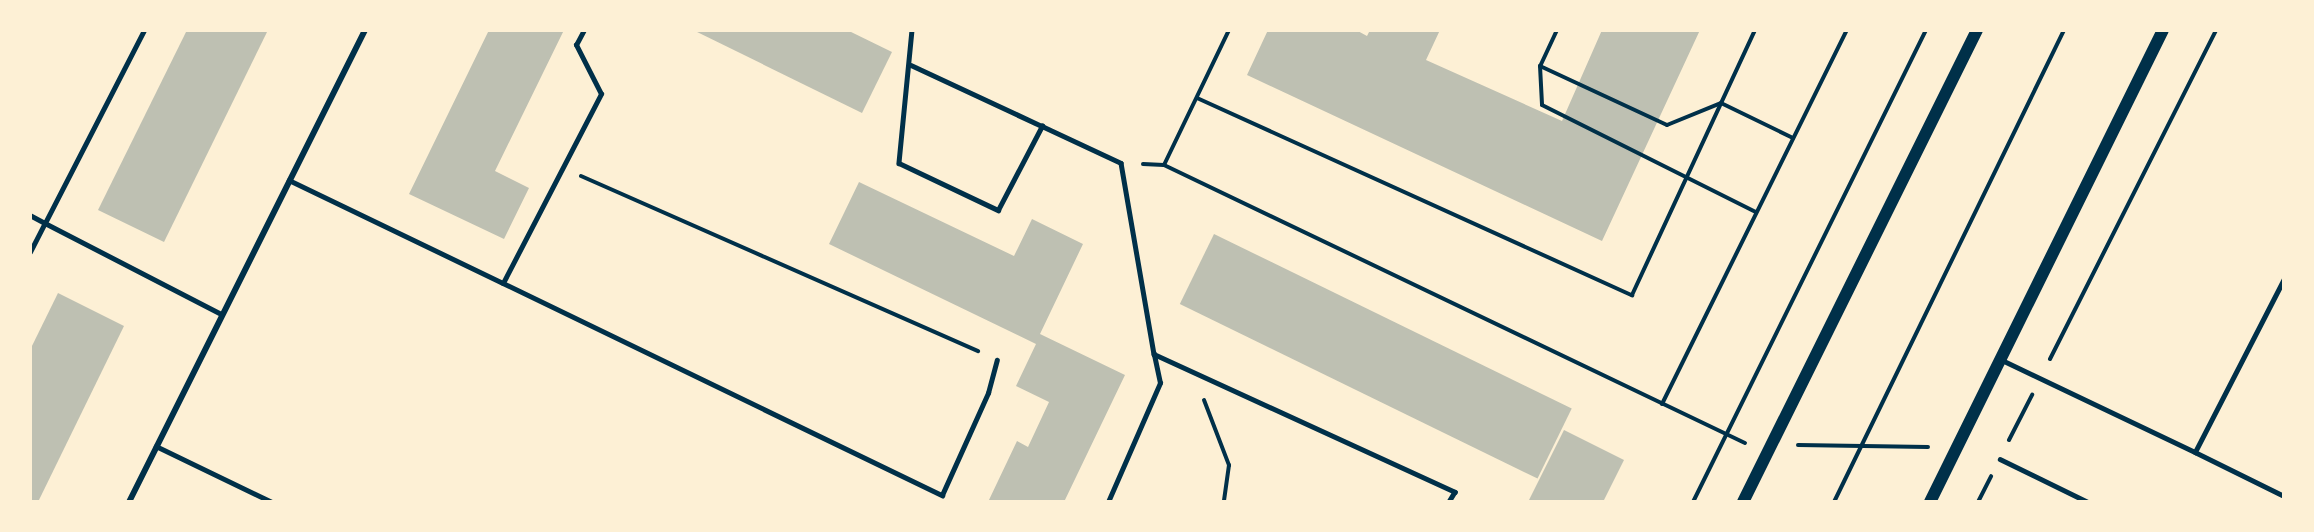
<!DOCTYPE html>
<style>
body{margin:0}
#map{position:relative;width:2314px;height:532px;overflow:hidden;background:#fdf0d5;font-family:Overpass,sans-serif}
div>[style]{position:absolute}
.building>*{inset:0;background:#bec0b2;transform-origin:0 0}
.path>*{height:4px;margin:-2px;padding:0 2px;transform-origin:2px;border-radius:2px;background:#003049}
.service>*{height:4.5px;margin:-2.25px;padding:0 2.25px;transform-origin:2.25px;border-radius:2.25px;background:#003049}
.minor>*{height:6px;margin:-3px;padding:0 3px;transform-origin:3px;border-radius:3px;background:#003049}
.secondary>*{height:12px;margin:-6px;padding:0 6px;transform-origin:6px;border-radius:6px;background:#003049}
span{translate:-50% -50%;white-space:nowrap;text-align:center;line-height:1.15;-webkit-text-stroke:6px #fdf0d5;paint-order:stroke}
.frame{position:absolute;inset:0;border:32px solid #fdf0d5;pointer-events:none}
</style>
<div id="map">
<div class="building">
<div style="clip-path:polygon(187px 30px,268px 30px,164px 242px,98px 210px)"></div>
<div style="clip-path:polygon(489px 30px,564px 30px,495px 171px,529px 188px,504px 239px,409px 194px)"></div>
<div style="clip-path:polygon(693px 30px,847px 30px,892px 52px,862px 113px)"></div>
<div style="clip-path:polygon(1268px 30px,1356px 30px,1367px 36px,1370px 30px,1440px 30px,1426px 60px,1562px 121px,1602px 30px,1700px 30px,1602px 241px,1247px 75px)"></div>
<div style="clip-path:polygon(859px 182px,1014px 256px,1032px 219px,1083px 244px,1040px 334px,1125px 375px,1064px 502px,988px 502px,1017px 441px,1028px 447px,1049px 402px,1016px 386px,1036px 344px,829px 244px)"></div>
<div style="left:1214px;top:234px;width:398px;height:78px;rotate:26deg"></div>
<div style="clip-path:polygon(58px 293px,124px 326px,38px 502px,30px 502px,30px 350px)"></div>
<div style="clip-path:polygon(1564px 430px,1624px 460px,1603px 502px,1528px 502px)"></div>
</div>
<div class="path">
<div style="left:1557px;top:30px;width:40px;rotate:115deg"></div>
<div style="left:1540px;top:66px;width:140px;rotate:24.9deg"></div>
<div style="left:1667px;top:125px;width:58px;rotate:-22.2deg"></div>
<div style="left:1721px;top:103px;width:80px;rotate:25.9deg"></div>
<div style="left:1540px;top:66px;width:39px;rotate:87deg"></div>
<div style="left:1542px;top:105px;width:239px;rotate:26.6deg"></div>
<div style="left:1197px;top:98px;width:478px;rotate:24.4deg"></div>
<div style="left:1632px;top:295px;width:292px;rotate:-65.1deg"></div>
<div style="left:1143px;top:164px;width:21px;rotate:3deg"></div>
<div style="left:1164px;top:165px;width:150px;rotate:-64.3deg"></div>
<div style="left:1164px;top:165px;width:644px;rotate:25.57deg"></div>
<div style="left:581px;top:176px;width:434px;rotate:23.8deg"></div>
<div style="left:2050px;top:359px;width:369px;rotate:-63.2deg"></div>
<div style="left:1204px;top:400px;width:70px;rotate:69deg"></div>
<div style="left:1229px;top:465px;width:37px;rotate:98deg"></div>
<div style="left:1662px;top:404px;width:417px;rotate:-63.7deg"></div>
<div style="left:2009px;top:440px;width:51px;rotate:-62.9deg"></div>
<div style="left:1798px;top:445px;width:130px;rotate:0.9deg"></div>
<div style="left:1693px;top:502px;width:526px;rotate:-63.73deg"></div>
<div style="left:1834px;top:502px;width:525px;rotate:-64.02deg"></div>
<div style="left:1978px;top:502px;width:29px;rotate:-63deg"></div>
</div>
<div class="service">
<div style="left:912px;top:30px;width:134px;rotate:95.6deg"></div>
<div style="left:899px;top:163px;width:110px;rotate:25.4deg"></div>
<div style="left:998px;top:210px;width:95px;rotate:-62.4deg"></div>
<div style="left:1042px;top:126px;width:87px;rotate:25.1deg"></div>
<div style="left:1121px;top:163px;width:194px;rotate:80.2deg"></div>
<div style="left:1154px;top:354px;width:331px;rotate:24.6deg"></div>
<div style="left:1455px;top:492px;width:12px;rotate:121deg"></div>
<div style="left:911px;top:65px;width:145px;rotate:25deg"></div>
<div style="left:289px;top:180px;width:237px;rotate:25.7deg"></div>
<div style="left:503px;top:283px;width:213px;rotate:-62.6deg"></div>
<div style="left:601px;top:94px;width:55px;rotate:-117deg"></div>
<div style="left:576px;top:45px;width:17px;rotate:-62deg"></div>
<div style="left:30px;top:215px;width:17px;rotate:28deg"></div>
<div style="left:45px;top:223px;width:217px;rotate:-62.8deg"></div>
<div style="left:30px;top:252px;width:33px;rotate:-63deg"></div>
<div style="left:45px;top:223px;width:198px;rotate:27.3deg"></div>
<div style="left:503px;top:283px;width:488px;rotate:25.8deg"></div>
<div style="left:942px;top:495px;width:112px;rotate:-65.7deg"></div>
<div style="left:988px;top:393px;width:34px;rotate:-75deg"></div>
<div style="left:2002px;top:360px;width:214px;rotate:25.5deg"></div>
<div style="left:2195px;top:452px;width:195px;rotate:-62.8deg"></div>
<div style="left:156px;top:446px;width:129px;rotate:25.8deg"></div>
<div style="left:2195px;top:452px;width:99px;rotate:26.3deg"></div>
<div style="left:2000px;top:459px;width:98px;rotate:26deg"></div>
<div style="left:1108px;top:502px;width:130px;rotate:-66.4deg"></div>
<div style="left:1160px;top:383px;width:30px;rotate:-102deg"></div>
</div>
<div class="minor">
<div style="left:129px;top:502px;width:528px;rotate:-63.43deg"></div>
</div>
<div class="secondary">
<div style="left:1743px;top:502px;width:527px;rotate:-63.63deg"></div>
<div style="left:1930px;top:502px;width:526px;rotate:-63.73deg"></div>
</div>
<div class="frame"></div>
</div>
